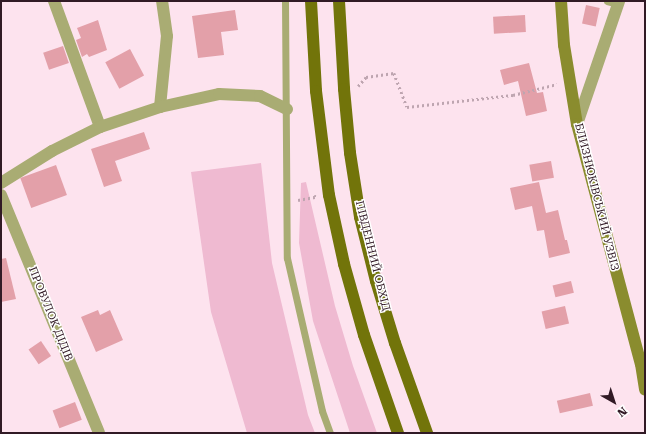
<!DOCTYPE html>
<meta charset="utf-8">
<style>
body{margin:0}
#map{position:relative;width:646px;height:434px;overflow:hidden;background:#fde3ee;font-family:"Roboto Serif",serif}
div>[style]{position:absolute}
.green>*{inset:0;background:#efbad1}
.building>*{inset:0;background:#e3a0a9;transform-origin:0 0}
.path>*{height:2.5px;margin-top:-1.25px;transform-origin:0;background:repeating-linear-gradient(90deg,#bea5b0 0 2px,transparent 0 5px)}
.lane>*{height:7px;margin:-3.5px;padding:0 3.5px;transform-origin:3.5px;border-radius:3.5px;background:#a9ac73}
.street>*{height:12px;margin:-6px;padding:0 6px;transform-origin:6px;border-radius:6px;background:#a9ac73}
.secondary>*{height:12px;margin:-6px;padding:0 6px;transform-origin:6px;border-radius:6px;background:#8a8c2e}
.primary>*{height:12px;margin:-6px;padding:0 6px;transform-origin:6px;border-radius:6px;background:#72740a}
span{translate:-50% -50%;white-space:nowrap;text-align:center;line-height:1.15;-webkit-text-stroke:3px #fff;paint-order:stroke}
.street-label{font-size:11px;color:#311a25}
.frame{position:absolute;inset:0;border:2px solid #311a25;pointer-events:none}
.north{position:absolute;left:594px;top:382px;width:40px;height:40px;-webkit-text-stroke:3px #fff;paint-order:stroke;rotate:141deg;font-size:11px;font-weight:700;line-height:16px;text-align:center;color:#311a25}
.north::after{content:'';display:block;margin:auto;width:14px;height:18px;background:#311a25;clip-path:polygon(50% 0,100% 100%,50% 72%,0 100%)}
</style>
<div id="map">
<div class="green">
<div style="clip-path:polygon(261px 163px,272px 263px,308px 415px,315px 433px,247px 433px,211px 312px,191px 172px)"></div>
<div style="clip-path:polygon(306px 182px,335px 306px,353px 366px,377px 433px,350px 433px,313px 321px,299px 243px,301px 183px)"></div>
</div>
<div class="building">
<div style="left:586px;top:5px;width:14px;height:19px;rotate:12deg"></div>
<div style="clip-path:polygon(235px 10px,238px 30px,221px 32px,224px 55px,198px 58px,192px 16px)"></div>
<div style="left:525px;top:15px;width:17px;height:32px;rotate:87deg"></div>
<div style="clip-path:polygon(98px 20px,107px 50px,89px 57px,87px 54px,82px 57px,76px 40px,81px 38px,77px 28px)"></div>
<div style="left:63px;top:46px;width:18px;height:21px;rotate:71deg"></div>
<div style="left:130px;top:49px;width:30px;height:28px;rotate:62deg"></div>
<div style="clip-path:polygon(529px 63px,537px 93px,543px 92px,547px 111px,526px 116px,518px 81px,504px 85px,500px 70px)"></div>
<div style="clip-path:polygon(144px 132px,150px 149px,115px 161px,122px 181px,104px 187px,91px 149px)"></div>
<div style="left:551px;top:161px;width:17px;height:22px;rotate:80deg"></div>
<div style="left:56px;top:165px;width:32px;height:38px;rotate:70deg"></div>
<div style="clip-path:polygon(539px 182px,546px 213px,558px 210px,565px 240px,567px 240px,570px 253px,549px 258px,544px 230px,537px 231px,532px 206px,515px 210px,510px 188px)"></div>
<div style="clip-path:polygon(6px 258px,16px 299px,1px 302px,1px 259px)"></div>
<div style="left:571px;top:281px;width:12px;height:19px;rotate:76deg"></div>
<div style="left:565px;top:306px;width:18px;height:24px;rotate:77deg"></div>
<div style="clip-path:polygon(98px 310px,100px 315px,110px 310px,123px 340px,96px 352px,81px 317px)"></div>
<div style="left:41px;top:341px;width:18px;height:15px;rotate:56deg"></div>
<div style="left:590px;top:393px;width:13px;height:34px;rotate:77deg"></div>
<div style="left:75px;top:402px;width:19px;height:24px;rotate:69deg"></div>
</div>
<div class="path">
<div style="left:358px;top:86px;width:12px;rotate:-48deg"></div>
<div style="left:366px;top:77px;width:28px;rotate:-8deg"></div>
<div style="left:394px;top:73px;width:36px;rotate:69deg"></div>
<div style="left:407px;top:107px;width:107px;rotate:-6.5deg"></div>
<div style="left:513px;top:95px;width:45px;rotate:-14deg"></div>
<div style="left:298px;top:200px;width:17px;rotate:-10deg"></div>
<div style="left:315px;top:197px;width:2px;rotate:-117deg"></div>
</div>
<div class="lane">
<div style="left:285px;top:1px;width:257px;rotate:89.6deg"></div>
<div style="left:287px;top:258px;width:157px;rotate:77.1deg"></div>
<div style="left:322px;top:411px;width:23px;rotate:70deg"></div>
<div style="left:607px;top:1px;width:11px;rotate:15deg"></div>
</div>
<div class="street">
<div style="left:54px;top:1px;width:134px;rotate:69.9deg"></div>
<div style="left:160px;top:107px;width:71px;rotate:-84.4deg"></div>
<div style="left:167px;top:36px;width:35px;rotate:-98deg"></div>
<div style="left:577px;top:124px;width:130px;rotate:-71.1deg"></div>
<div style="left:1px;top:183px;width:60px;rotate:-32.1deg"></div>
<div style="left:52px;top:151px;width:54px;rotate:-26.6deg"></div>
<div style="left:100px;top:127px;width:63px;rotate:-18.4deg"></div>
<div style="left:160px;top:107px;width:60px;rotate:-12.4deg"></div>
<div style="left:219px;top:94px;width:41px;rotate:2.8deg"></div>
<div style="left:260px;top:96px;width:30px;rotate:26deg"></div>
<div style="left:1px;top:195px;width:257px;rotate:67.6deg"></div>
</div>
<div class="secondary">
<div style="left:561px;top:1px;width:44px;rotate:86.1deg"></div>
<div style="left:564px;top:45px;width:80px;rotate:80.7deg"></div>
<div style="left:577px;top:124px;width:248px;rotate:75.1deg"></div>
<div style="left:641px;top:364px;width:26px;rotate:81deg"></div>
</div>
<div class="primary">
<div style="left:311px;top:1px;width:90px;rotate:86.8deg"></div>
<div style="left:316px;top:91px;width:105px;rotate:82.9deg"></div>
<div style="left:329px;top:195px;width:71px;rotate:77.7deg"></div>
<div style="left:344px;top:264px;width:74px;rotate:74.3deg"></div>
<div style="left:364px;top:335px;width:104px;rotate:70.9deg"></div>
<div style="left:339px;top:1px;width:88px;rotate:86.7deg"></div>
<div style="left:344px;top:89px;width:64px;rotate:84.6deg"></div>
<div style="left:350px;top:153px;width:65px;rotate:81.1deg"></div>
<div style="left:360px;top:217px;width:66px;rotate:76deg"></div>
<div style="left:376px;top:281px;width:65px;rotate:73deg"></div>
<div style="left:395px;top:343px;width:96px;rotate:70.4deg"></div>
</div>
<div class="street-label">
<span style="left:596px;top:197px;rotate:76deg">БЛИЗНЮКІВСЬКИЙ УЗВІЗ</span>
<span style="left:372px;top:256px;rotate:76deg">ПІВДЕННИЙ ОБХІД</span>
<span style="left:50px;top:314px;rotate:68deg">ПРОВУЛОК ДІДІВ</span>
</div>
<div class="frame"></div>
<div class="north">N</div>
</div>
